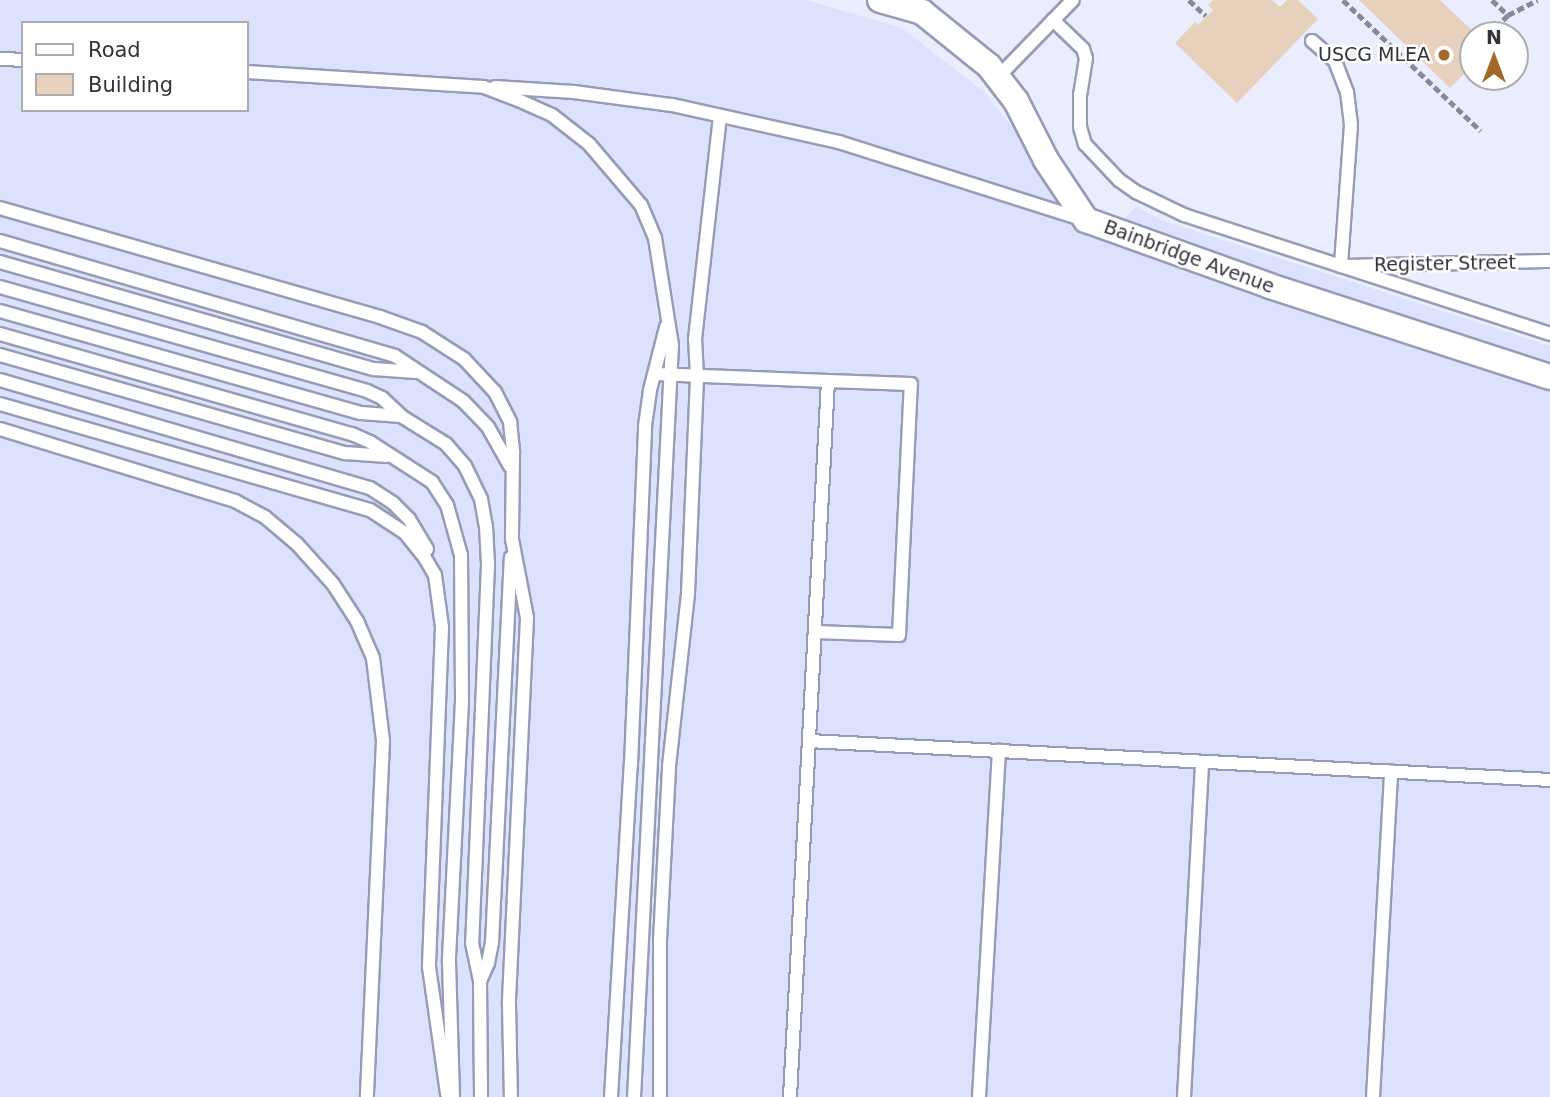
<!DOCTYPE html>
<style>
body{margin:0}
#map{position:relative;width:1550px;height:1097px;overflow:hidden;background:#eaedfe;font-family:"DejaVu Sans",sans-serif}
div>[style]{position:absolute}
.built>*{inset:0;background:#dce2fd}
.building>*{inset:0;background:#e7d0bc}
.path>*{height:4.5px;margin-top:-2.25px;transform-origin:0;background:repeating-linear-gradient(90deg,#868996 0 7px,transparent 0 10.5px)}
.roads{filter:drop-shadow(2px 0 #979cb5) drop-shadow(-2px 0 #979cb5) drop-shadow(0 2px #979cb5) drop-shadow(0 -2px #979cb5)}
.service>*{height:12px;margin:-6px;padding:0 6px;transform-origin:6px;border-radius:6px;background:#fff}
.minor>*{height:24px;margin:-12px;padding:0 12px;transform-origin:12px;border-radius:12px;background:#fff}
.dots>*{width:19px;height:19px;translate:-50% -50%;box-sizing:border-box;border:4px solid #fff;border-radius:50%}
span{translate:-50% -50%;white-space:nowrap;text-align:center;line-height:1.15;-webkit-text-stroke:5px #fff;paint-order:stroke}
.poi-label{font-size:19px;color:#31333d}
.right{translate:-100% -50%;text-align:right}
.street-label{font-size:19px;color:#31333d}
.legend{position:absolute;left:21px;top:21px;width:228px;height:91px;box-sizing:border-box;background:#fff;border:2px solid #adadb1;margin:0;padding:9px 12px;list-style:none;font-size:21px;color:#31333d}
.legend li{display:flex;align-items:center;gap:14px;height:35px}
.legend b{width:35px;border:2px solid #adadb1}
.north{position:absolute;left:1459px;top:21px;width:70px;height:70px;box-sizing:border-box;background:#fff;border:2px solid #adadb1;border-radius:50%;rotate:0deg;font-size:19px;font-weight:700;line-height:28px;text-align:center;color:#31333d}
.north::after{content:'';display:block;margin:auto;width:24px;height:32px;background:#a36829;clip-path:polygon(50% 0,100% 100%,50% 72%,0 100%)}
</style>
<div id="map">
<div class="built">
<div style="clip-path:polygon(evenodd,0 0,806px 0,902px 28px,984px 92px,1105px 242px,1136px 206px,1161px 220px,1550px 346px,1550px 1097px,0 1097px,0 0,23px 23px,247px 23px,247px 110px,23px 110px,23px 23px)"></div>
</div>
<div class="building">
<div style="clip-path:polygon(1213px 0,1272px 0,1280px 7px,1287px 0,1298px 0,1318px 19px,1237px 103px,1175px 43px,1195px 22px,1198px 25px,1213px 10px,1208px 5px)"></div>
<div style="clip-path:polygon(1359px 0,1440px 0,1477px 35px,1473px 35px,1473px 78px,1470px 81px,1464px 74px,1450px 88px)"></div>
</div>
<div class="path">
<div style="left:1189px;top:0;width:23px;rotate:43deg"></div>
<div style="left:1343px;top:0;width:190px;rotate:43.5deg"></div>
<div style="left:1492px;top:0;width:22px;rotate:43deg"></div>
<div style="left:1488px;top:35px;width:28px;rotate:-45deg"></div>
<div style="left:1508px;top:15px;width:33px;rotate:-27deg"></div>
</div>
<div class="roads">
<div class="service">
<div style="left:1053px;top:20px;width:42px;rotate:44deg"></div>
<div style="left:1083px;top:49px;width:9px;rotate:72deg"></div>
<div style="left:1086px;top:58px;width:36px;rotate:99deg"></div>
<div style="left:1080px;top:94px;width:33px;rotate:90deg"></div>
<div style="left:1080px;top:127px;width:18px;rotate:74deg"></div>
<div style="left:1085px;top:144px;width:50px;rotate:46.6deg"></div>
<div style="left:1119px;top:180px;width:21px;rotate:35deg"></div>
<div style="left:1136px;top:192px;width:53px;rotate:25.6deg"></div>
<div style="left:1184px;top:215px;width:385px;rotate:18deg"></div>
<div style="left:1312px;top:41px;width:30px;rotate:41deg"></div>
<div style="left:1335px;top:61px;width:33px;rotate:69deg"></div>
<div style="left:1347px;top:92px;width:33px;rotate:83deg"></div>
<div style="left:1351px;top:125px;width:141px;rotate:94.1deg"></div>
<div style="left:1341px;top:266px;width:209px;rotate:-1.4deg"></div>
<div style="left:0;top:59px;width:23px;rotate:2deg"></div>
<div style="left:247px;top:72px;width:237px;rotate:3.6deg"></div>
<div style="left:484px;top:87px;width:34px;rotate:21deg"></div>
<div style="left:516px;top:99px;width:39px;rotate:24deg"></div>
<div style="left:552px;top:115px;width:47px;rotate:38.1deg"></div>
<div style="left:589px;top:144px;width:80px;rotate:49.6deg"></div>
<div style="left:641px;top:205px;width:36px;rotate:67deg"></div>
<div style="left:655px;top:238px;width:108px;rotate:81deg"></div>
<div style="left:672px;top:345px;width:753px;rotate:92.89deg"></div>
<div style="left:998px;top:77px;width:107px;rotate:-45.8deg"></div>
<div style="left:495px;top:87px;width:79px;rotate:3.6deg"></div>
<div style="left:574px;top:92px;width:99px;rotate:7.6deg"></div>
<div style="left:672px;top:105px;width:171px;rotate:12.5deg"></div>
<div style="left:839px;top:142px;width:255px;rotate:17.6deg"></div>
<div style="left:0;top:208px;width:395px;rotate:16deg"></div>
<div style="left:380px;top:317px;width:45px;rotate:19.7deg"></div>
<div style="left:422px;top:332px;width:50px;rotate:32.7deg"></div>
<div style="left:464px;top:359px;width:45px;rotate:46.8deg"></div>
<div style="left:495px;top:392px;width:34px;rotate:63deg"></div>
<div style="left:510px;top:422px;width:31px;rotate:84deg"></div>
<div style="left:513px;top:453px;width:86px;rotate:90.7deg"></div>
<div style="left:512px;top:539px;width:80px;rotate:79.2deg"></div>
<div style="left:527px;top:618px;width:387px;rotate:92.7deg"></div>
<div style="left:509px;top:1005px;width:92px;rotate:88.8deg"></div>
<div style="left:0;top:241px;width:411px;rotate:16.2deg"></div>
<div style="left:395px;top:356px;width:82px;rotate:33.5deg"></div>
<div style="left:463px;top:401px;width:36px;rotate:46deg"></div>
<div style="left:488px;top:427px;width:45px;rotate:60.6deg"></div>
<div style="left:0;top:262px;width:389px;rotate:16deg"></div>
<div style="left:374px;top:369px;width:42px;rotate:4.1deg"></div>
<div style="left:0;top:287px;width:381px;rotate:15.8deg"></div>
<div style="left:367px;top:391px;width:17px;rotate:25deg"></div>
<div style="left:382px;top:398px;width:26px;rotate:43deg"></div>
<div style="left:401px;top:416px;width:53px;rotate:31.9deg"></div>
<div style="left:446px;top:444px;width:29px;rotate:49deg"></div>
<div style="left:465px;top:466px;width:37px;rotate:64deg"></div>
<div style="left:481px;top:499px;width:27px;rotate:80deg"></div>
<div style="left:486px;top:526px;width:39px;rotate:87deg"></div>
<div style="left:488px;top:565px;width:378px;rotate:92.4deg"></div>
<div style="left:472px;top:943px;width:39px;rotate:78deg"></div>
<div style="left:480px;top:981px;width:116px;rotate:89.5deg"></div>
<div style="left:0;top:311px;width:375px;rotate:15.8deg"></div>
<div style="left:361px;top:413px;width:40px;rotate:4.3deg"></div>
<div style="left:0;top:334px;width:366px;rotate:15.9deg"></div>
<div style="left:352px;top:434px;width:20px;rotate:24deg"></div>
<div style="left:370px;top:442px;width:74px;rotate:32.8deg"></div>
<div style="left:432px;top:482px;width:27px;rotate:57deg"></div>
<div style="left:447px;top:505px;width:52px;rotate:74.4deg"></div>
<div style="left:461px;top:555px;width:146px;rotate:89.6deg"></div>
<div style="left:462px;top:701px;width:261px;rotate:92.9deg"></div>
<div style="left:449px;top:962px;width:135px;rotate:88.3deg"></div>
<div style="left:0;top:355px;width:359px;rotate:15.9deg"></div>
<div style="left:345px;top:453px;width:42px;rotate:4.1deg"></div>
<div style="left:655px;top:374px;width:173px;rotate:2.3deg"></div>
<div style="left:828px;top:381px;width:717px;rotate:93.04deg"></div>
<div style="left:0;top:380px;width:385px;rotate:16.3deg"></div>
<div style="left:370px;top:488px;width:27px;rotate:33deg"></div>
<div style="left:393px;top:503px;width:23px;rotate:45deg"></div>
<div style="left:409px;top:519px;width:35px;rotate:59deg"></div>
<div style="left:0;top:404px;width:385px;rotate:16deg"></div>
<div style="left:370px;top:510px;width:42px;rotate:33.3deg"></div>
<div style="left:405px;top:533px;width:32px;rotate:51deg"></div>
<div style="left:425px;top:558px;width:20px;rotate:60deg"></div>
<div style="left:435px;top:575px;width:52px;rotate:82.3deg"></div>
<div style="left:442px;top:627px;width:340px;rotate:92.2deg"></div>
<div style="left:429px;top:967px;width:128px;rotate:81.9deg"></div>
<div style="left:0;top:429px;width:246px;rotate:17deg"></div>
<div style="left:235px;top:501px;width:34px;rotate:28deg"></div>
<div style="left:265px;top:517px;width:42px;rotate:40.2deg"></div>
<div style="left:297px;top:544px;width:54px;rotate:48deg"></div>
<div style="left:333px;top:584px;width:44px;rotate:57deg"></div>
<div style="left:357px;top:621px;width:40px;rotate:66.6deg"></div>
<div style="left:373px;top:658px;width:84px;rotate:83.1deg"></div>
<div style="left:383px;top:741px;width:356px;rotate:92.6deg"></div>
<div style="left:815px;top:632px;width:84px;rotate:2deg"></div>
<div style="left:899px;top:635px;width:251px;rotate:-87.3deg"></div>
<div style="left:911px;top:384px;width:83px;rotate:-177.9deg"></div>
<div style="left:809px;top:741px;width:742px;rotate:3.01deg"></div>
<div style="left:480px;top:981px;width:20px;rotate:-66deg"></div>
<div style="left:488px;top:963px;width:20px;rotate:-79deg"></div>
<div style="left:492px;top:943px;width:386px;rotate:-87.2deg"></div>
<div style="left:611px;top:1097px;width:334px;rotate:-86.6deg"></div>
<div style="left:631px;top:764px;width:338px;rotate:-87.6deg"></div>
<div style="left:645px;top:426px;width:36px;rotate:-82deg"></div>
<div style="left:650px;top:390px;width:65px;rotate:-75.7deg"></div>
<div style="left:660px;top:1097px;width:157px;rotate:-90deg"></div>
<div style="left:660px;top:940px;width:174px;rotate:-87deg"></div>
<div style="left:669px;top:766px;width:174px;rotate:-83.7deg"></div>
<div style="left:688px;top:593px;width:217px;rotate:-87.6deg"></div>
<div style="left:697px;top:376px;width:37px;rotate:-93deg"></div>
<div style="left:695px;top:339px;width:224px;rotate:-83.6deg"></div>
<div style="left:979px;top:1097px;width:347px;rotate:-86.7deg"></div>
<div style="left:1184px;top:1097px;width:335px;rotate:-86.9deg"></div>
<div style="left:1373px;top:1097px;width:326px;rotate:-86.8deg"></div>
</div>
<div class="minor">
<div style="left:880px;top:0;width:44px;rotate:15.9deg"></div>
<div style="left:922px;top:12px;width:86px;rotate:38.9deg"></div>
<div style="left:989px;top:66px;width:44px;rotate:52.4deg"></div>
<div style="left:1016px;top:101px;width:66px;rotate:63deg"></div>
<div style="left:1046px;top:160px;width:72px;rotate:56.3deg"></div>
<div style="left:1086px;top:220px;width:195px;rotate:19.7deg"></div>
<div style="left:1270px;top:286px;width:294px;rotate:18deg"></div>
</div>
</div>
<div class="dots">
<div style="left:1444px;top:55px;background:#a36829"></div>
</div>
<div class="poi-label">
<span class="right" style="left:1430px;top:55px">USCG MLEA</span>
</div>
<div class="street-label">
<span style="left:1189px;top:257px;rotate:20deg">Bainbridge Avenue</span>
<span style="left:1445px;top:264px;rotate:-1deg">Register Street</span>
</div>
<ul class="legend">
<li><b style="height:9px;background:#fff"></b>Road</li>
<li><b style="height:19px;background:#e7d0bc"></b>Building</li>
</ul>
<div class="north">N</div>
</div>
